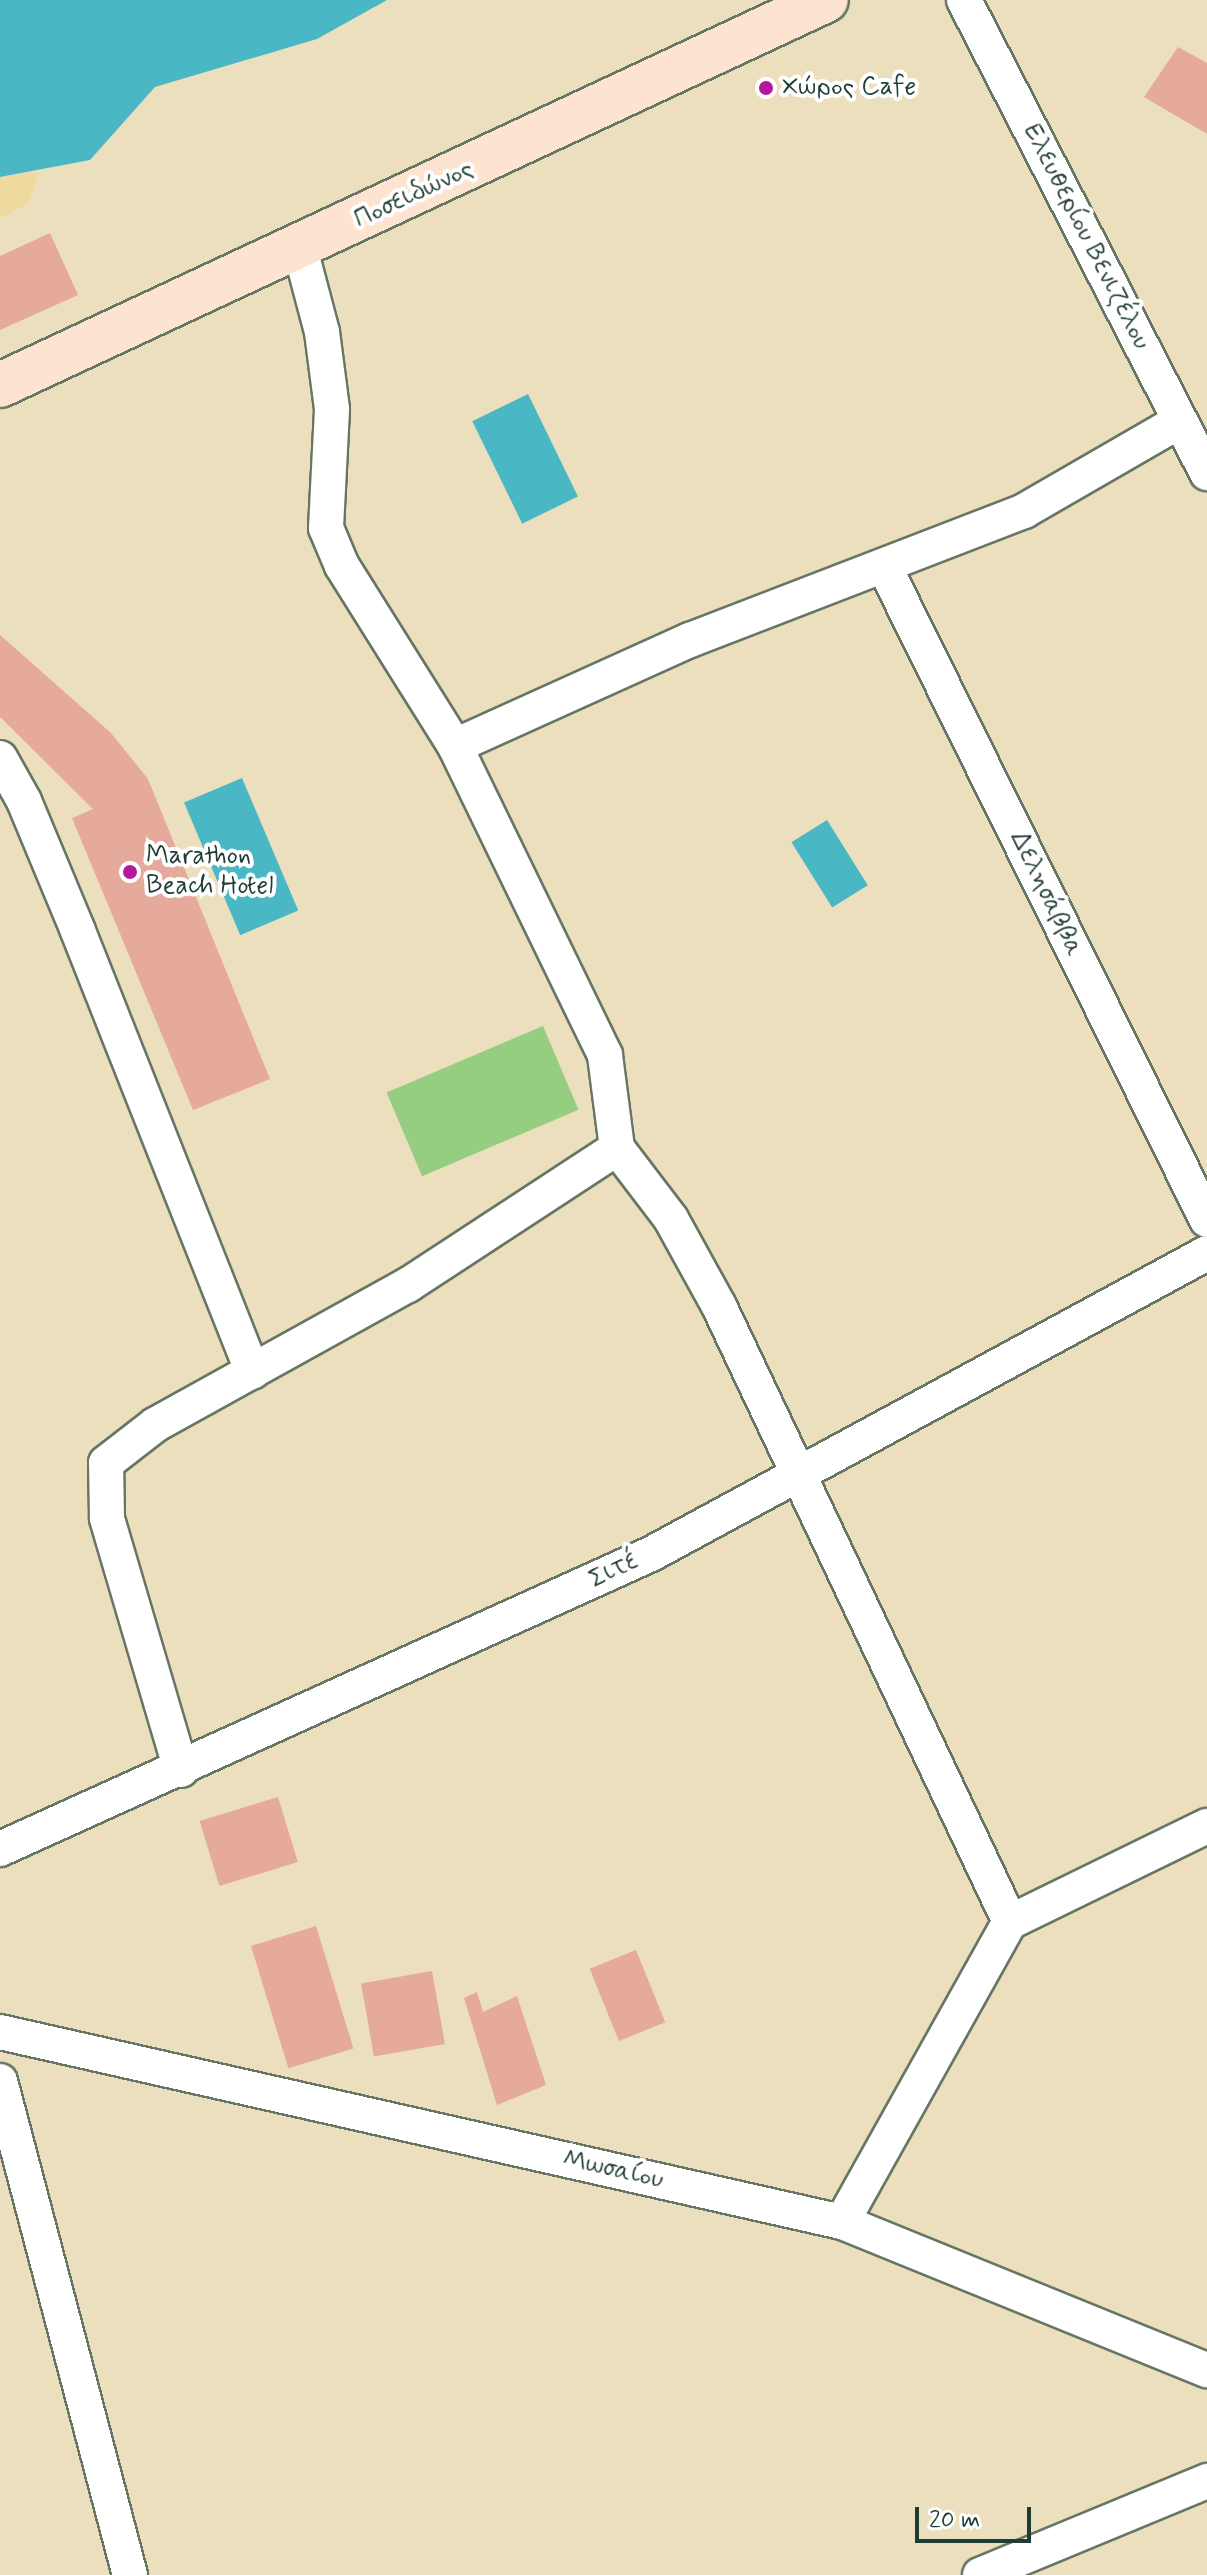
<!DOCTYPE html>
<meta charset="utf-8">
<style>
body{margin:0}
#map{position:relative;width:1207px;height:2575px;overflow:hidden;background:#ecdfbd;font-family:Mynerve,sans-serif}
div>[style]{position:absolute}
.green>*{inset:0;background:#96ce81;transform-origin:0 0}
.sand>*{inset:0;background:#eeda9e}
.water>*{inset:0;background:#4ab8c4;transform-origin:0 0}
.building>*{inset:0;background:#e5aa9b;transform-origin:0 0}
.roads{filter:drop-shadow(2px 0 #677664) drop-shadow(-2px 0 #677664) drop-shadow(0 2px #677664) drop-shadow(0 -2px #677664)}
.street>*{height:34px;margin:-17px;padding:0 17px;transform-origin:17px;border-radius:17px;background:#fff}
.secondary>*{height:44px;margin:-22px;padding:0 22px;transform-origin:22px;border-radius:22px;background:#fde4d1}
.dots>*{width:22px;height:22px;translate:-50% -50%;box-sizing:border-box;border:4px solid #fff;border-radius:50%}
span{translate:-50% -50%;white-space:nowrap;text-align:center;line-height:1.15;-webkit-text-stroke:8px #fff;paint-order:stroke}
.poi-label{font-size:26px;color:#1f3d34}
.left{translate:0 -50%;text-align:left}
.street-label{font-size:26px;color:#1f3d34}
.scale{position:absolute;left:915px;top:2507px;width:116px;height:36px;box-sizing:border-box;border:4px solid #1f3d34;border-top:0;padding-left:10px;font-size:24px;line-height:28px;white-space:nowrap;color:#1f3d34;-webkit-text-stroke:6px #fff;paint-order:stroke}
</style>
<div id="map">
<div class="green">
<div style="left:543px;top:1026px;width:91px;height:170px;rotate:67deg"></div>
</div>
<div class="sand">
<div style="clip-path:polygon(39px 172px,28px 204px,0 218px,0 177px)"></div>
</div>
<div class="water">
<div style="clip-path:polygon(0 0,387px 0,317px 39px,155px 87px,90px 160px,0 177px)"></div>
<div style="left:528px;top:394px;width:114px;height:62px;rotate:64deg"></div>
<div style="left:242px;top:778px;width:144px;height:63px;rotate:67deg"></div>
<div style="left:827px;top:820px;width:77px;height:42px;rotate:58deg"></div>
</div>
<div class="building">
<div style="clip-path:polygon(1178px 47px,1207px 63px,1207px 134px,1144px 97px)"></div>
<div style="clip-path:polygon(50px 233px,78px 295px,0 330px,0 256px)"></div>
<div style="clip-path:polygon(0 635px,111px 733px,148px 779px,270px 1079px,193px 1110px,72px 818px,93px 809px,0 717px)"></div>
<div style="left:278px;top:1797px;width:68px;height:82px;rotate:73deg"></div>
<div style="left:316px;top:1926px;width:128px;height:68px;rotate:73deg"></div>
<div style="left:636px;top:1950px;width:78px;height:50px;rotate:68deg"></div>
<div style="left:432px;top:1971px;width:74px;height:72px;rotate:80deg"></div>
<div style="clip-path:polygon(477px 1992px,483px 2012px,517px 1996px,546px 2085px,497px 2105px,464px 1998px)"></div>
</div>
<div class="roads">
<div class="street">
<div style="left:964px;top:0;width:532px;rotate:62.81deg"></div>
<div style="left:885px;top:568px;width:727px;rotate:63.72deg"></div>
<div style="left:455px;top:746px;width:258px;rotate:-24.3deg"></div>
<div style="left:690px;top:640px;width:358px;rotate:-21.1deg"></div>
<div style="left:1024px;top:511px;width:180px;rotate:-30deg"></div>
<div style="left:0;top:758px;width:49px;rotate:60.8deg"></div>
<div style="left:24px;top:801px;width:141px;rotate:67.4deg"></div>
<div style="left:78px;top:931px;width:474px;rotate:68.4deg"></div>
<div style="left:617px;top:1148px;width:89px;rotate:52.7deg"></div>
<div style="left:671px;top:1219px;width:99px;rotate:61.1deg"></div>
<div style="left:719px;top:1306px;width:681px;rotate:64.71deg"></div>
<div style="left:181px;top:1770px;width:263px;rotate:-106.4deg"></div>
<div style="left:107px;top:1518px;width:55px;rotate:-91deg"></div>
<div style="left:106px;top:1463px;width:62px;rotate:-37.8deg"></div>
<div style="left:155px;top:1425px;width:289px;rotate:-29deg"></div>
<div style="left:408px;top:1285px;width:250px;rotate:-33.2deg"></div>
<div style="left:617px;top:1148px;width:94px;rotate:-97.4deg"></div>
<div style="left:605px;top:1055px;width:343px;rotate:-115.9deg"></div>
<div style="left:455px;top:746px;width:213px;rotate:-122.1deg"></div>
<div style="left:342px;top:566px;width:41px;rotate:-112.8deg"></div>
<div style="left:326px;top:528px;width:119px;rotate:-87.1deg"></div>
<div style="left:332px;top:409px;width:78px;rotate:-97.4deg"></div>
<div style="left:322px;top:332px;width:86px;rotate:-104.8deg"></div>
<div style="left:0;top:1849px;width:715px;rotate:-24.38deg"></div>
<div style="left:651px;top:1554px;width:632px;rotate:-28.43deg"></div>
<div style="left:0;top:2032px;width:863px;rotate:12.72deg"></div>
<div style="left:842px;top:2222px;width:394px;rotate:22.1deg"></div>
<div style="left:0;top:2081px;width:511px;rotate:75.26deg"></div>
<div style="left:842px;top:2222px;width:344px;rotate:-60.8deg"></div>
<div style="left:1010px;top:1922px;width:219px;rotate:-26deg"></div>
<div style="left:980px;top:2575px;width:246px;rotate:-22.5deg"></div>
</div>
<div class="secondary">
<div style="left:0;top:385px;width:911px;rotate:-24.99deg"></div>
</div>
</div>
<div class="dots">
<div style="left:766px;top:88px;background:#b5179e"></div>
<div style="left:130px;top:872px;background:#b5179e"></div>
</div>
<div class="poi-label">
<span class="left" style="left:782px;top:88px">Χώρος Cafe</span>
<span class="left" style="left:146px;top:872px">Marathon<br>Beach Hotel</span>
</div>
<div class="street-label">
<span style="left:414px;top:195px;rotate:-25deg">Ποσειδώνος</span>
<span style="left:1086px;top:237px;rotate:63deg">Ελευθερίου Βενιζέλου</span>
<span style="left:1046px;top:894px;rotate:64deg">Δελησάββα</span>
<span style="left:614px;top:1571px;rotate:-25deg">Σιτέ</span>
<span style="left:613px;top:2170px;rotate:13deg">Μωσαίου</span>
</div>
<div class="scale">20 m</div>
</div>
